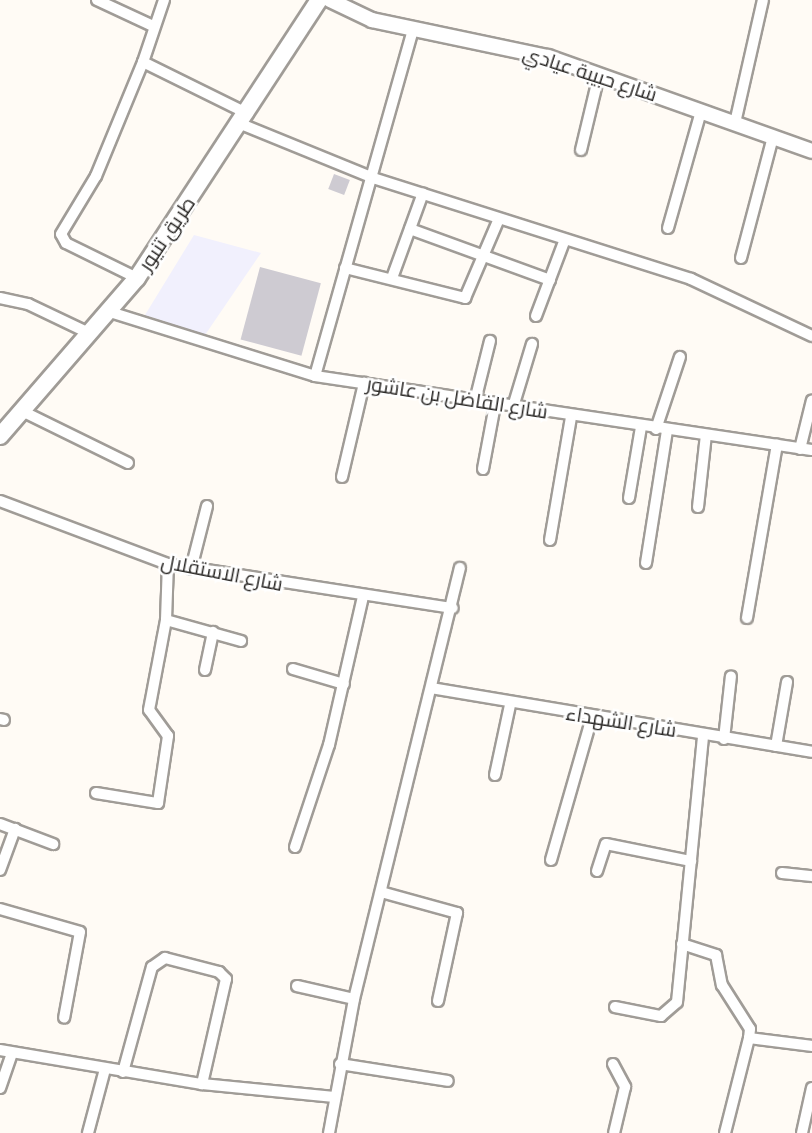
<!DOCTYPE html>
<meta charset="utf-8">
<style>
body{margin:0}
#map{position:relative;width:812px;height:1133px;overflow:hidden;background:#fffbf5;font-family:"Fira Sans Condensed",Cairo,sans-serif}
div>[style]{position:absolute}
.education>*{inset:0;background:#f1f0fd}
.building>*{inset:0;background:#cecbd2;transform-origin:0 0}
.roads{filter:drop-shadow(2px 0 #a09c97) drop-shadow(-2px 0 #a09c97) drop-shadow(0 2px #a09c97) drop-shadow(0 -2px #a09c97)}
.minor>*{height:10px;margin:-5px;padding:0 5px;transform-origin:5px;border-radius:5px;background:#fff}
.tertiary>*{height:14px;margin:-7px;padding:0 7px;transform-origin:7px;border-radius:7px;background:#fff}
.secondary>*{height:16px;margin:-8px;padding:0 8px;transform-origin:8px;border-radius:8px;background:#fff}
span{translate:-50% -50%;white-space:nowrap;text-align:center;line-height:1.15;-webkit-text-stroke:5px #fff;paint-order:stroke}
.street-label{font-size:20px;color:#282624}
</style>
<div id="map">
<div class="education">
<div style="clip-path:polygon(194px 235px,261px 253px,205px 335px,145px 315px)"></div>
</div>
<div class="building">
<div style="left:334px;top:174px;width:17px;height:16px;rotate:21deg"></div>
<div style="left:260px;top:267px;width:63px;height:75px;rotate:15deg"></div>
</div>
<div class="roads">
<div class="minor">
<div style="left:97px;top:0;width:62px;rotate:24.9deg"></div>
<div style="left:164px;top:0;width:65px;rotate:108.7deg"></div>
<div style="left:143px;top:62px;width:117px;rotate:26.3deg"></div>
<div style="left:735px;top:123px;width:126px;rotate:-77.2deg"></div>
<div style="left:241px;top:124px;width:143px;rotate:22.2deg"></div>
<div style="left:373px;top:178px;width:334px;rotate:17.6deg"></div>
<div style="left:691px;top:279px;width:134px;rotate:25.2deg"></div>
<div style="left:581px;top:150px;width:77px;rotate:-76.5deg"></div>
<div style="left:668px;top:228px;width:122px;rotate:-74.2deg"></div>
<div style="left:410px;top:229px;width:149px;rotate:20deg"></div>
<div style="left:741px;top:258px;width:125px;rotate:-75.2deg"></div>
<div style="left:345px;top:268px;width:124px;rotate:14deg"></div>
<div style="left:465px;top:298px;width:84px;rotate:-66.8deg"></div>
<div style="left:137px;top:278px;width:79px;rotate:-153.8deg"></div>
<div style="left:66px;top:243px;width:10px;rotate:-119deg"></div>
<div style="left:61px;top:234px;width:68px;rotate:-58.9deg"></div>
<div style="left:96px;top:176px;width:123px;rotate:-67.6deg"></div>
<div style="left:392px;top:278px;width:90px;rotate:-70deg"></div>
<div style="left:0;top:298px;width:29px;rotate:12deg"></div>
<div style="left:28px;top:304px;width:70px;rotate:25.5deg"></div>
<div style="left:110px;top:312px;width:215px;rotate:17.3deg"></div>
<div style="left:315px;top:376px;width:502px;rotate:8.47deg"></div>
<div style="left:536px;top:316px;width:79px;rotate:-69.3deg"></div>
<div style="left:315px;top:376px;width:360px;rotate:-74.2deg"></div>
<div style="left:475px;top:401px;width:62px;rotate:-76deg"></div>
<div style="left:513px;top:407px;width:66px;rotate:-73.2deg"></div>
<div style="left:22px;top:411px;width:118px;rotate:26.1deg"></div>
<div style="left:656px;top:429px;width:76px;rotate:-71.6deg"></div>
<div style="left:800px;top:449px;width:50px;rotate:-76.2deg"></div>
<div style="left:483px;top:469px;width:65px;rotate:-79.4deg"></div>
<div style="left:342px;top:477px;width:97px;rotate:-76.8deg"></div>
<div style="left:629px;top:498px;width:72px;rotate:-80.4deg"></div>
<div style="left:0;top:501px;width:179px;rotate:20.6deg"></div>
<div style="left:168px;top:564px;width:288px;rotate:8.8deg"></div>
<div style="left:698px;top:507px;width:72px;rotate:-83.7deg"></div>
<div style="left:550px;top:540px;width:125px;rotate:-80.3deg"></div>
<div style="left:646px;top:563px;width:135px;rotate:-81deg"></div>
<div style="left:191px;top:569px;width:65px;rotate:-75.7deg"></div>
<div style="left:747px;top:618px;width:176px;rotate:-80.2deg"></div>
<div style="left:166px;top:620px;width:78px;rotate:15.6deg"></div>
<div style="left:293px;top:669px;width:53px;rotate:16.4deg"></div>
<div style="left:205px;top:670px;width:39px;rotate:-78deg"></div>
<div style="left:431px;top:688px;width:386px;rotate:9.5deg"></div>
<div style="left:0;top:719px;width:4px;rotate:14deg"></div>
<div style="left:724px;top:739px;width:63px;rotate:-83.7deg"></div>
<div style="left:776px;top:746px;width:65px;rotate:-80.2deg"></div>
<div style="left:495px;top:775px;width:72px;rotate:-77.9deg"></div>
<div style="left:96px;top:793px;width:63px;rotate:9.2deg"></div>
<div style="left:158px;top:803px;width:68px;rotate:-81.5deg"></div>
<div style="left:168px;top:736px;width:32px;rotate:-126deg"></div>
<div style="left:149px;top:710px;width:92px;rotate:-79.3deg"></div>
<div style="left:166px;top:620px;width:56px;rotate:-88deg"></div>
<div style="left:0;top:824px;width:57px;rotate:20.7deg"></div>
<div style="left:295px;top:847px;width:108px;rotate:-71.6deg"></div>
<div style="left:329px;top:745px;width:153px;rotate:-77.1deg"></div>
<div style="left:551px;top:860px;width:149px;rotate:-74deg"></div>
<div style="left:0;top:870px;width:44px;rotate:-69.9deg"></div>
<div style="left:597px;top:871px;width:28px;rotate:-72deg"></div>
<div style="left:606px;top:844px;width:87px;rotate:11.3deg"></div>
<div style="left:782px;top:873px;width:30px;rotate:6deg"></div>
<div style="left:381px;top:892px;width:79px;rotate:15.4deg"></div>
<div style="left:457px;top:913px;width:90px;rotate:102.2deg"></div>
<div style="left:0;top:909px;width:83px;rotate:16deg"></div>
<div style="left:80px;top:932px;width:87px;rotate:100.5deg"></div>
<div style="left:682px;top:944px;width:36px;rotate:18deg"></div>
<div style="left:716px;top:955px;width:31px;rotate:79deg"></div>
<div style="left:722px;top:985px;width:52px;rotate:57.5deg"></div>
<div style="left:750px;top:1029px;width:9px;rotate:96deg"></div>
<div style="left:749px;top:1038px;width:64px;rotate:7.2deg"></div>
<div style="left:297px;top:986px;width:58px;rotate:12.8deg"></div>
<div style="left:615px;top:1007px;width:47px;rotate:11.1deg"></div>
<div style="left:661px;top:1016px;width:21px;rotate:-41deg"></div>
<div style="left:677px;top:1002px;width:267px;rotate:-84.4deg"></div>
<div style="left:0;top:1050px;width:205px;rotate:9.6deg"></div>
<div style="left:202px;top:1084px;width:133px;rotate:5.6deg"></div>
<div style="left:340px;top:1064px;width:109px;rotate:8.9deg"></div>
<div style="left:613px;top:1064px;width:26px;rotate:62deg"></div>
<div style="left:625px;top:1087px;width:47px;rotate:103.4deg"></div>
<div style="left:123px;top:1072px;width:109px;rotate:-74.6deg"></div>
<div style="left:152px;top:967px;width:16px;rotate:-35deg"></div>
<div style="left:165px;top:958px;width:56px;rotate:14.5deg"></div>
<div style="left:219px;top:972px;width:10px;rotate:45deg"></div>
<div style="left:226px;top:979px;width:108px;rotate:102.9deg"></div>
<div style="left:0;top:1088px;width:37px;rotate:-71deg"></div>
<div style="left:88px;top:1133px;width:66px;rotate:-75.1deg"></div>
<div style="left:329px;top:1133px;width:136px;rotate:-79.4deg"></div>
<div style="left:354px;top:999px;width:444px;rotate:-76.2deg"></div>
<div style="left:725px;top:1133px;width:98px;rotate:-75.8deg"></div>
<div style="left:802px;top:1133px;width:46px;rotate:-77.5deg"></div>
</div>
<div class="tertiary">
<div style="left:330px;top:0;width:47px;rotate:25.5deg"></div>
<div style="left:372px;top:20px;width:180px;rotate:11.9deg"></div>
<div style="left:548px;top:57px;width:280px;rotate:19.6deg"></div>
</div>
<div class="secondary">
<div style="left:0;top:436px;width:209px;rotate:-49.1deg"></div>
<div style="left:137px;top:278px;width:332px;rotate:-56.8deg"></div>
</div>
</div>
<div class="street-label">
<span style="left:590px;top:74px;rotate:18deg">شارع حبيبة عيادي</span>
<span style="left:167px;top:234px;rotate:-56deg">طريق تنيور</span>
<span style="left:457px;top:398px;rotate:9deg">شارع الفاضل بن عاشور</span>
<span style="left:222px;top:573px;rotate:11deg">شارع الاستقلال</span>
<span style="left:621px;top:722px;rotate:9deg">شارع الشهداء</span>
</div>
</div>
